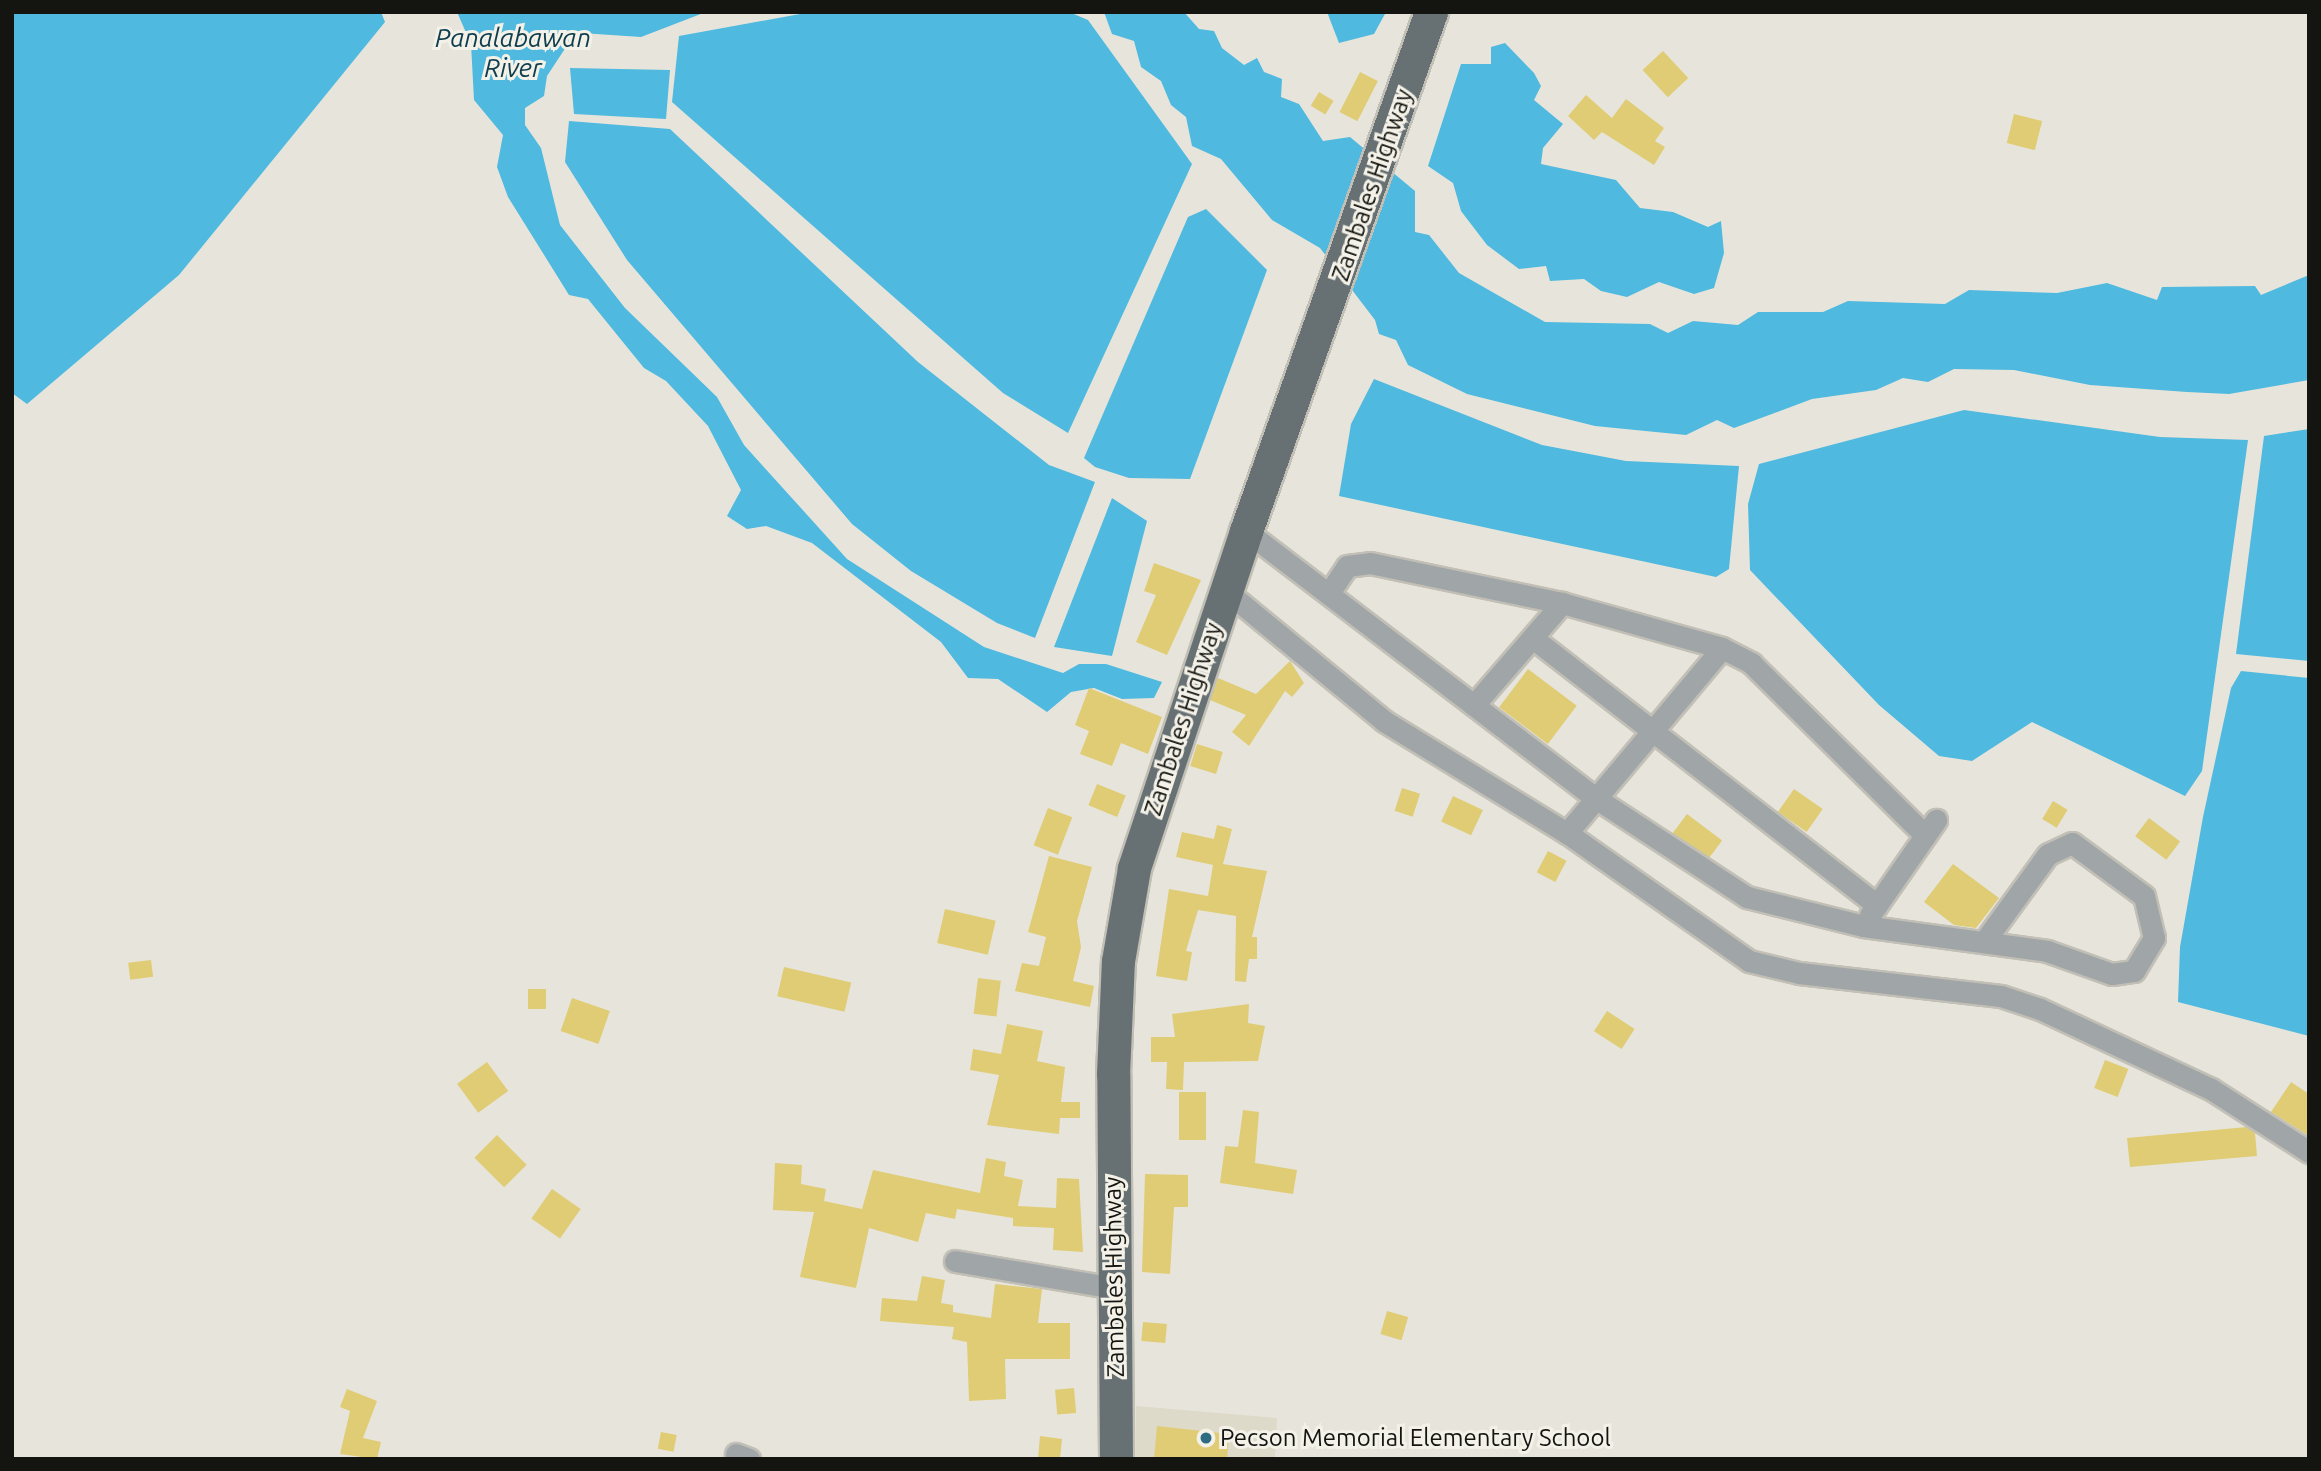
<!DOCTYPE html>
<style>
body{margin:0}
#map{position:relative;width:2321px;height:1471px;overflow:hidden;background:#e7e5db;font-family:Ubuntu,sans-serif}
div>[style]{position:absolute}
.built>*{inset:0;background:#dedac9}
.water>*{inset:0;background:#4fb9df}
.building>*{inset:0;background:#dfcc74;transform-origin:0 0}
.roads{filter:drop-shadow(2px 0 #c1bfb6) drop-shadow(-2px 0 #c1bfb6) drop-shadow(0 2px #c1bfb6) drop-shadow(0 -2px #c1bfb6)}
.minor>*{height:21px;margin:-10.5px;padding:0 10.5px;transform-origin:10.5px;border-radius:10.5px;background:#a0a5a7}
.primary>*{height:33px;margin:-16.5px;padding:0 16.5px;transform-origin:16.5px;border-radius:16.5px;background:#677073}
.dots>*{width:19px;height:19px;translate:-50% -50%;box-sizing:border-box;border:4px solid #f4f2e8;border-radius:50%}
span{translate:-50% -50%;white-space:nowrap;text-align:center;line-height:1.15;-webkit-text-stroke:6px #f4f2e8;paint-order:stroke}
.street-label{font-size:24px;color:#141410}
.poi-label{font-size:24px;color:#141410}
.left{translate:0 -50%;text-align:left}
.water-label{font-size:26px;color:#0f3e4e;font-style:italic}
.frame{position:absolute;inset:0;border:14px solid #141410;pointer-events:none}
</style>
<div id="map">
<div class="built">
<div style="clip-path:polygon(1136px 1406px,1277px 1418px,1275px 1459px,1135px 1459px)"></div>
</div>
<div class="water">
<div style="clip-path:polygon(12px 12px,381px 12px,385px 22px,179px 275px,27px 404px,12px 393px)"></div>
<div style="clip-path:polygon(457px 12px,706px 12px,641px 37px,581px 33px,568px 44px,547px 76px,544px 96px,525px 108px,525px 125px,541px 148px,560px 225px,625px 308px,717px 397px,744px 445px,847px 559px,984px 647px,1063px 673px,1079px 664px,1106px 664px,1162px 682px,1154px 698px,1122px 699px,1094px 688px,1071px 692px,1047px 712px,998px 679px,968px 678px,941px 642px,812px 543px,766px 526px,747px 529px,727px 516px,741px 490px,708px 426px,666px 381px,644px 368px,588px 299px,569px 295px,508px 197px,497px 167px,503px 135px,474px 100px,471px 44px)"></div>
<div style="clip-path:polygon(811px 12px,1069px 12px,1088px 20px,1192px 164px,1068px 433px,1003px 393px,672px 102px,679px 36px)"></div>
<div style="clip-path:polygon(1104px 12px,1184px 12px,1199px 29px,1214px 31px,1222px 48px,1244px 65px,1257px 58px,1264px 72px,1282px 79px,1281px 97px,1299px 104px,1323px 141px,1350px 137px,1415px 191px,1415px 232px,1429px 235px,1459px 273px,1545px 322px,1650px 324px,1668px 333px,1693px 321px,1738px 325px,1758px 312px,1823px 312px,1848px 301px,1945px 304px,1969px 290px,2057px 293px,2107px 283px,2157px 300px,2162px 287px,2255px 286px,2261px 295px,2309px 275px,2309px 380px,2229px 394px,2187px 392px,2090px 385px,2014px 370px,1954px 369px,1928px 382px,1903px 378px,1876px 390px,1812px 399px,1734px 428px,1717px 420px,1686px 435px,1595px 426px,1467px 394px,1408px 365px,1396px 340px,1379px 334px,1375px 320px,1320px 248px,1272px 220px,1221px 159px,1192px 146px,1186px 117px,1171px 105px,1161px 81px,1141px 67px,1134px 41px,1112px 34px)"></div>
<div style="clip-path:polygon(1327px 12px,1386px 12px,1374px 34px,1339px 43px)"></div>
<div style="clip-path:polygon(1505px 43px,1534px 73px,1541px 86px,1534px 100px,1563px 124px,1543px 148px,1541px 164px,1616px 180px,1640px 208px,1673px 212px,1708px 227px,1721px 221px,1724px 253px,1714px 288px,1694px 294px,1659px 282px,1627px 297px,1601px 291px,1584px 279px,1550px 281px,1546px 266px,1519px 269px,1487px 245px,1461px 211px,1453px 183px,1428px 166px,1461px 64px,1491px 64px,1491px 47px)"></div>
<div style="clip-path:polygon(570px 68px,670px 70px,666px 119px,574px 114px)"></div>
<div style="clip-path:polygon(569px 121px,670px 129px,918px 362px,1049px 465px,1095px 482px,1035px 638px,997px 623px,911px 571px,852px 524px,627px 260px,565px 162px)"></div>
<div style="clip-path:polygon(1206px 209px,1267px 270px,1190px 479px,1129px 478px,1095px 467px,1084px 458px,1188px 217px)"></div>
<div style="clip-path:polygon(1374px 379px,1542px 445px,1626px 461px,1739px 466px,1729px 569px,1716px 577px,1339px 496px,1351px 424px)"></div>
<div style="clip-path:polygon(1964px 410px,2160px 437px,2248px 440px,2202px 771px,2185px 796px,2032px 722px,1972px 761px,1939px 756px,1879px 705px,1750px 570px,1748px 504px,1759px 464px)"></div>
<div style="clip-path:polygon(2309px 429px,2309px 661px,2236px 654px,2264px 436px)"></div>
<div style="clip-path:polygon(1112px 498px,1147px 521px,1112px 656px,1054px 647px)"></div>
<div style="clip-path:polygon(2241px 671px,2309px 678px,2309px 1036px,2178px 1002px,2180px 947px,2203px 817px,2231px 688px)"></div>
</div>
<div class="building">
<div style="left:1663px;top:51px;width:37px;height:28px;rotate:47deg"></div>
<div style="left:1360px;top:72px;width:20px;height:45px;rotate:27deg"></div>
<div style="left:1319px;top:92px;width:17px;height:16px;rotate:31deg"></div>
<div style="clip-path:polygon(1586px 95px,1612px 118px,1626px 99px,1664px 128px,1655px 141px,1665px 147px,1654px 165px,1602px 132px,1594px 140px,1568px 116px)"></div>
<div style="left:2014px;top:114px;width:29px;height:30px;rotate:14deg"></div>
<div style="clip-path:polygon(1154px 563px,1201px 580px,1167px 655px,1136px 642px,1156px 595px,1144px 591px)"></div>
<div style="clip-path:polygon(1290px 661px,1304px 683px,1292px 697px,1285px 691px,1249px 746px,1232px 732px,1246px 715px,1210px 700px,1218px 678px,1256px 694px)"></div>
<div style="left:1528px;top:669px;width:61px;height:48px;rotate:37deg"></div>
<div style="clip-path:polygon(1089px 688px,1162px 717px,1148px 754px,1121px 743px,1112px 766px,1080px 754px,1089px 731px,1075px 725px)"></div>
<div style="left:1197px;top:744px;width:27px;height:23px;rotate:17deg"></div>
<div style="left:1097px;top:784px;width:31px;height:23px;rotate:22deg"></div>
<div style="left:1402px;top:788px;width:19px;height:24px;rotate:18deg"></div>
<div style="left:1794px;top:789px;width:35px;height:28px;rotate:35deg"></div>
<div style="left:1453px;top:796px;width:33px;height:28px;rotate:25deg"></div>
<div style="left:2053px;top:801px;width:17px;height:21px;rotate:31deg"></div>
<div style="left:1048px;top:808px;width:26px;height:40px;rotate:21deg"></div>
<div style="left:1687px;top:814px;width:44px;height:24px;rotate:37deg"></div>
<div style="left:2149px;top:818px;width:39px;height:23px;rotate:37deg"></div>
<div style="clip-path:polygon(1217px 825px,1232px 829px,1223px 864px,1267px 871px,1252px 937px,1257px 937px,1257px 959px,1249px 959px,1246px 982px,1235px 981px,1236px 916px,1198px 910px,1186px 951px,1192px 952px,1187px 981px,1156px 976px,1169px 889px,1208px 896px,1213px 865px,1176px 857px,1182px 832px,1214px 839px)"></div>
<div style="left:1548px;top:851px;width:21px;height:24px;rotate:28deg"></div>
<div style="clip-path:polygon(1049px 856px,1092px 867px,1077px 921px,1081px 947px,1073px 981px,1094px 986px,1090px 1007px,1015px 991px,1022px 963px,1039px 966px,1046px 937px,1028px 932px)"></div>
<div style="clip-path:polygon(1953px 864px,1999px 898px,1976px 928px,1954px 925px,1924px 902px)"></div>
<div style="left:945px;top:909px;width:52px;height:35px;rotate:13deg"></div>
<div style="left:151px;top:960px;width:17px;height:23px;rotate:83deg"></div>
<div style="left:784px;top:967px;width:69px;height:30px;rotate:13deg"></div>
<div style="left:978px;top:978px;width:23px;height:36px;rotate:7deg"></div>
<div style="left:528px;top:989px;width:18px;height:20px"></div>
<div style="left:572px;top:998px;width:40px;height:35px;rotate:19deg"></div>
<div style="clip-path:polygon(1249px 1004px,1248px 1023px,1265px 1026px,1258px 1061px,1184px 1062px,1183px 1090px,1166px 1089px,1167px 1062px,1151px 1062px,1151px 1037px,1175px 1037px,1172px 1014px)"></div>
<div style="left:1607px;top:1011px;width:33px;height:24px;rotate:33deg"></div>
<div style="clip-path:polygon(1007px 1024px,1043px 1031px,1037px 1061px,1065px 1067px,1061px 1102px,1080px 1102px,1080px 1118px,1060px 1118px,1059px 1134px,987px 1125px,999px 1075px,970px 1070px,973px 1049px,1001px 1054px)"></div>
<div style="left:2105px;top:1060px;width:25px;height:30px;rotate:21deg"></div>
<div style="left:487px;top:1062px;width:36px;height:37px;rotate:54deg"></div>
<div style="clip-path:polygon(2291px 1082px,2309px 1094px,2309px 1136px,2271px 1112px)"></div>
<div style="left:1179px;top:1092px;width:27px;height:48px"></div>
<div style="clip-path:polygon(1243px 1110px,1259px 1112px,1255px 1163px,1297px 1170px,1293px 1194px,1220px 1183px,1225px 1146px,1238px 1147px)"></div>
<div style="clip-path:polygon(2247px 1127px,2255px 1133px,2257px 1156px,2130px 1167px,2127px 1138px)"></div>
<div style="left:497px;top:1135px;width:42px;height:32px;rotate:45deg"></div>
<div style="clip-path:polygon(986px 1158px,1006px 1162px,1004px 1176px,1023px 1180px,1018px 1206px,1056px 1208px,1057px 1178px,1079px 1179px,1083px 1252px,1053px 1250px,1054px 1228px,1013px 1226px,1013px 1218px,957px 1209px,955px 1219px,926px 1213px,918px 1242px,869px 1228px,856px 1288px,800px 1277px,814px 1212px,773px 1210px,775px 1163px,802px 1165px,801px 1184px,826px 1189px,824px 1201px,862px 1209px,873px 1170px,980px 1193px)"></div>
<div style="clip-path:polygon(1145px 1174px,1188px 1175px,1188px 1207px,1174px 1207px,1170px 1274px,1142px 1272px)"></div>
<div style="left:552px;top:1189px;width:35px;height:36px;rotate:35deg"></div>
<div style="clip-path:polygon(922px 1276px,945px 1280px,941px 1303px,953px 1305px,953px 1312px,991px 1318px,995px 1284px,1042px 1289px,1038px 1323px,1070px 1323px,1070px 1359px,1005px 1359px,1006px 1399px,969px 1401px,967px 1342px,952px 1339px,954px 1327px,880px 1321px,882px 1298px,917px 1301px)"></div>
<div style="left:1387px;top:1311px;width:22px;height:24px;rotate:16deg"></div>
<div style="left:1143px;top:1322px;width:24px;height:19px;rotate:5deg"></div>
<div style="left:1074px;top:1388px;width:25px;height:19px;rotate:85deg"></div>
<div style="clip-path:polygon(347px 1389px,377px 1401px,363px 1438px,381px 1442px,377px 1459px,340px 1454px,350px 1411px,340px 1407px)"></div>
<div style="clip-path:polygon(1157px 1426px,1229px 1434px,1227px 1459px,1154px 1459px)"></div>
<div style="left:661px;top:1432px;width:16px;height:17px;rotate:11deg"></div>
<div style="clip-path:polygon(1040px 1436px,1062px 1439px,1060px 1459px,1038px 1459px)"></div>
</div>
<div class="roads">
<div class="minor">
<div style="left:1246px;top:531px;width:442px;rotate:37.4deg"></div>
<div style="left:1597px;top:799px;width:179px;rotate:33.2deg"></div>
<div style="left:1747px;top:897px;width:120px;rotate:14deg"></div>
<div style="left:1863px;top:926px;width:186px;rotate:7.7deg"></div>
<div style="left:2047px;top:951px;width:69px;rotate:19.5deg"></div>
<div style="left:2112px;top:974px;width:22px;rotate:-8deg"></div>
<div style="left:2134px;top:971px;width:39px;rotate:-59deg"></div>
<div style="left:2154px;top:938px;width:43px;rotate:-103.4deg"></div>
<div style="left:2144px;top:896px;width:89px;rotate:-143.6deg"></div>
<div style="left:2072px;top:843px;width:26px;rotate:155deg"></div>
<div style="left:2048px;top:854px;width:105px;rotate:126.1deg"></div>
<div style="left:1226px;top:591px;width:205px;rotate:39.4deg"></div>
<div style="left:1384px;top:721px;width:215px;rotate:31.5deg"></div>
<div style="left:1567px;top:833px;width:223px;rotate:35.1deg"></div>
<div style="left:1749px;top:961px;width:51px;rotate:13.5deg"></div>
<div style="left:1799px;top:973px;width:203px;rotate:6.5deg"></div>
<div style="left:2001px;top:996px;width:41px;rotate:18.4deg"></div>
<div style="left:2040px;top:1009px;width:189px;rotate:25.1deg"></div>
<div style="left:2211px;top:1089px;width:117px;rotate:32.7deg"></div>
<div style="left:1329px;top:593px;width:32px;rotate:-56deg"></div>
<div style="left:1347px;top:566px;width:23px;rotate:-7deg"></div>
<div style="left:1370px;top:563px;width:196px;rotate:11.8deg"></div>
<div style="left:1562px;top:603px;width:166px;rotate:15.7deg"></div>
<div style="left:1722px;top:648px;width:33px;rotate:27deg"></div>
<div style="left:1751px;top:663px;width:245px;rotate:44.7deg"></div>
<div style="left:1534px;top:639px;width:434px;rotate:37.8deg"></div>
<div style="left:1474px;top:705px;width:135px;rotate:-49.2deg"></div>
<div style="left:1567px;top:833px;width:241px;rotate:-50deg"></div>
<div style="left:1870px;top:915px;width:116px;rotate:-55.2deg"></div>
<div style="left:955px;top:1261px;width:161px;rotate:9.6deg"></div>
<div style="left:736px;top:1454px;width:14px;rotate:21deg"></div>
</div>
<div class="primary">
<div style="left:1116px;top:1459px;width:385px;rotate:-90.4deg"></div>
<div style="left:1113px;top:1074px;width:113px;rotate:-87.5deg"></div>
<div style="left:1118px;top:961px;width:94px;rotate:-80.2deg"></div>
<div style="left:1134px;top:868px;width:355px;rotate:-71.6deg"></div>
<div style="left:1246px;top:531px;width:551px;rotate:-70.38deg"></div>
</div>
</div>
<div class="dots">
<div style="left:1206px;top:1438px;background:#2f6c83"></div>
</div>
<div class="street-label">
<span style="left:1372px;top:185px;rotate:-71deg">Zambales Highway</span>
<span style="left:1183px;top:719px;rotate:-72deg">Zambales Highway</span>
<span style="left:1114px;top:1277px;rotate:-91deg">Zambales Highway</span>
</div>
<div class="poi-label">
<span class="left" style="left:1220px;top:1438px">Pecson Memorial Elementary School</span>
</div>
<div class="water-label">
<span style="left:513px;top:53px">Panalabawan<br>River</span>
</div>
<div class="frame"></div>
</div>
